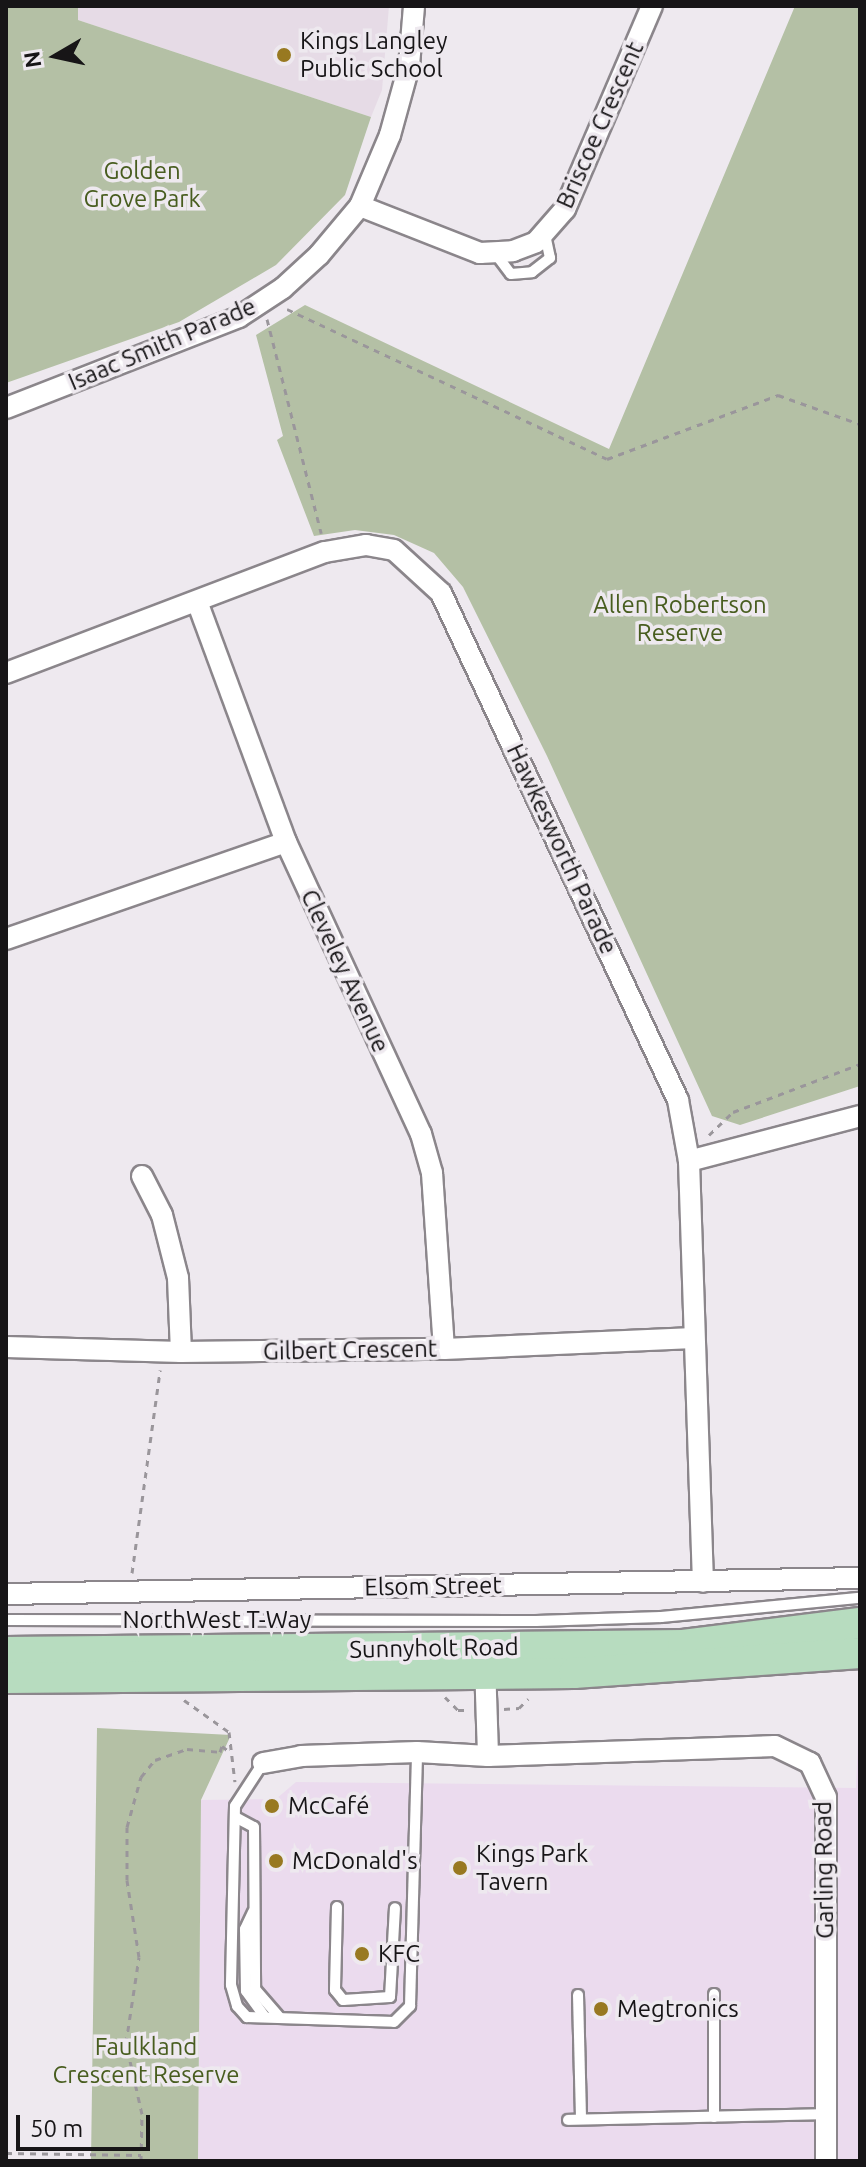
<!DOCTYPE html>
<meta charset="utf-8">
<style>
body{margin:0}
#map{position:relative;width:866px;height:2167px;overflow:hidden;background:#eee9ef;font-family:Ubuntu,sans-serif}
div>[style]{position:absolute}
.industrial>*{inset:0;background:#ebdbee}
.built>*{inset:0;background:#e6dbe6}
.green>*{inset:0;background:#b4c0a5}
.path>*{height:3px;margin-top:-1.5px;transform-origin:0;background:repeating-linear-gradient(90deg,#9a969b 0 6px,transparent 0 12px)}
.roads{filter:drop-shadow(2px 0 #8b868b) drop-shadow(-2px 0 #8b868b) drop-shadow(0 2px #8b868b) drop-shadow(0 -2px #8b868b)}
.lane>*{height:10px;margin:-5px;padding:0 5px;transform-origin:5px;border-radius:5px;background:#fff}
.street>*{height:20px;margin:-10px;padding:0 10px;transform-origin:10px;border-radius:10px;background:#fff}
.primary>*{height:30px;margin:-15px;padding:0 15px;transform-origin:15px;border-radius:15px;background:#b7dcbf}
.dots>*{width:22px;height:22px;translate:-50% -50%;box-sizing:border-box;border:4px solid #eee9ef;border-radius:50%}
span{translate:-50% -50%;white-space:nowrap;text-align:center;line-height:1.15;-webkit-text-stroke:7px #eee9ef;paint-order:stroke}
.poi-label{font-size:24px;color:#171517}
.left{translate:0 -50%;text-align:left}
.street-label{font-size:24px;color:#171517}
.park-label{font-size:24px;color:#485d1f}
.frame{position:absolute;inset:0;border:8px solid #171517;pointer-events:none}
.north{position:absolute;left:16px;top:16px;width:80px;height:80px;-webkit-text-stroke:6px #eee9ef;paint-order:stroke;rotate:261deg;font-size:22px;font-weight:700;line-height:32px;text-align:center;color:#171517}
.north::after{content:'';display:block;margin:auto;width:28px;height:36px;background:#171517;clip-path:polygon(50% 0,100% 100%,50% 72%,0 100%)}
.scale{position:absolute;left:16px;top:2115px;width:134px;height:36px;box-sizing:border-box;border:4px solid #171517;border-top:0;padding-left:10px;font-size:24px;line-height:28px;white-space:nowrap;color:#171517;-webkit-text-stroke:6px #eee9ef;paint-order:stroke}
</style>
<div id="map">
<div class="industrial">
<div style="clip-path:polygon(860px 1691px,860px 2161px,198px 2161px,201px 1800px,276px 1799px,296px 1782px,856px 1788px)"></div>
</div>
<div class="built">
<div style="clip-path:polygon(78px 6px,389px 6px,382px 90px,371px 117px,78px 20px)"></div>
</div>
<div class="green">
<div style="clip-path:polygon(6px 6px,78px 6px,78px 20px,371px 117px,345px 195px,276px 265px,179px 322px,6px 383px)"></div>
<div style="clip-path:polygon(795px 6px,860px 6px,860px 1086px,740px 1125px,712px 1116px,547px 756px,463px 587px,434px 553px,394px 535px,355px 530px,314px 536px,277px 440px,283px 436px,256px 335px,305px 305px,609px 449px)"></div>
<div style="clip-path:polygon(97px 1728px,231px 1735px,201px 1800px,198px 2161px,91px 2161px)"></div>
</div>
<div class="path">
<div style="left:287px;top:309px;width:353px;rotate:25.1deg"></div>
<div style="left:607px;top:459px;width:183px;rotate:-20.5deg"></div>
<div style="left:778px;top:395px;width:87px;rotate:19.5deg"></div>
<div style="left:267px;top:319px;width:221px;rotate:75.8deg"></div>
<div style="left:709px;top:1135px;width:33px;rotate:-44deg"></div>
<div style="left:733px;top:1112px;width:136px;rotate:-20.7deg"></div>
<div style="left:132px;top:1573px;width:205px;rotate:-82.1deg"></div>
<div style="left:445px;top:1697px;width:18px;rotate:45deg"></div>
<div style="left:458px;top:1710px;width:11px"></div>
<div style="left:184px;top:1700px;width:55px;rotate:35.4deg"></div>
<div style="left:229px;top:1732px;width:50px;rotate:83.2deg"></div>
<div style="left:504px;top:1709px;width:15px;rotate:-4deg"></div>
<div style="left:519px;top:1708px;width:13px;rotate:-45deg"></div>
<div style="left:6px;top:2153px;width:135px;rotate:0.8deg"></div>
<div style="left:141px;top:2161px;width:47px;rotate:-88.8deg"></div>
<div style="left:142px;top:2114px;width:73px;rotate:-102.7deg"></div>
<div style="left:126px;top:2043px;width:87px;rotate:-81.4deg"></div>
<div style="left:139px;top:1957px;width:78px;rotate:-98.9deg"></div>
<div style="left:127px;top:1880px;width:53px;rotate:-90deg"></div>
<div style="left:127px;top:1827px;width:52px;rotate:-74.4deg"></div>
<div style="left:141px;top:1777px;width:22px;rotate:-51deg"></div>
<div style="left:155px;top:1760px;width:34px;rotate:-19deg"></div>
<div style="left:187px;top:1749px;width:33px;rotate:5deg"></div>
<div style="left:220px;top:1752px;width:6px;rotate:-72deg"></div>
<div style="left:222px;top:1746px;width:11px;rotate:38deg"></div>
</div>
<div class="roads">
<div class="lane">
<div style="left:495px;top:253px;width:26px;rotate:53deg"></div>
<div style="left:511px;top:274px;width:21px;rotate:-5deg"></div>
<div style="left:532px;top:272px;width:23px;rotate:-38deg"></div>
<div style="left:550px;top:258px;width:25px;rotate:-102deg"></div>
<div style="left:6px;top:1620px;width:530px;rotate:0.11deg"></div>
<div style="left:536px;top:1621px;width:125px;rotate:-1.8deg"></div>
<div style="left:661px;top:1617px;width:200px;rotate:-5.5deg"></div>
<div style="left:263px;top:1763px;width:51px;rotate:123.1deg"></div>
<div style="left:235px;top:1806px;width:179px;rotate:91.3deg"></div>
<div style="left:231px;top:1985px;width:22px;rotate:74deg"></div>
<div style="left:237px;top:2006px;width:15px;rotate:48deg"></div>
<div style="left:247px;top:2017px;width:147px;rotate:1.9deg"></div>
<div style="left:394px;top:2022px;width:23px;rotate:-45deg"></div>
<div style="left:410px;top:2006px;width:254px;rotate:-88.4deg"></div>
<div style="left:235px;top:1817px;width:21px;rotate:28deg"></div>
<div style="left:254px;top:1827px;width:162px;rotate:89.6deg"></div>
<div style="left:255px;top:1989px;width:38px;rotate:49deg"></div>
<div style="left:337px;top:1907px;width:83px;rotate:91.4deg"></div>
<div style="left:335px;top:1990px;width:13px;rotate:51deg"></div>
<div style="left:343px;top:2000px;width:47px;rotate:-3.7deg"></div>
<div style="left:390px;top:1997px;width:89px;rotate:-86.8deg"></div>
<div style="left:253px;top:1912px;width:19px;rotate:115deg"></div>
<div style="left:245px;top:1929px;width:62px;rotate:89.1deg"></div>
<div style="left:246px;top:1991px;width:32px;rotate:54deg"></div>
<div style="left:714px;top:1994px;width:123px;rotate:90deg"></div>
<div style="left:578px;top:1995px;width:124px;rotate:88.6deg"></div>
<div style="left:568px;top:2120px;width:258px;rotate:-1.3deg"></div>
</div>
<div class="street">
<div style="left:360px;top:206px;width:129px;rotate:21.4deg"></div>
<div style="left:480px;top:253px;width:33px;rotate:-3deg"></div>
<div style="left:513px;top:251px;width:25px;rotate:-21deg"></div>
<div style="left:536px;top:242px;width:44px;rotate:-48.7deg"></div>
<div style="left:565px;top:209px;width:221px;rotate:-66.8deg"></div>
<div style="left:6px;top:408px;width:250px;rotate:-21.3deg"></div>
<div style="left:239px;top:317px;width:53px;rotate:-33.4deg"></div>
<div style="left:283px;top:288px;width:49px;rotate:-42.5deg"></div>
<div style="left:319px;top:255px;width:64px;rotate:-50.1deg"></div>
<div style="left:360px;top:206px;width:77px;rotate:-67.1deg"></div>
<div style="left:390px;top:135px;width:72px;rotate:-74.6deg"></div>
<div style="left:409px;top:66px;width:60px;rotate:-85.2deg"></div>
<div style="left:198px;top:604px;width:254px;rotate:69.7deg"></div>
<div style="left:286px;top:842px;width:322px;rotate:65.2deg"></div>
<div style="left:421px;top:1134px;width:41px;rotate:74.2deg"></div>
<div style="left:432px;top:1173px;width:176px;rotate:86.1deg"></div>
<div style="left:6px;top:673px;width:341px;rotate:-20.8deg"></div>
<div style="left:325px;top:552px;width:42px;rotate:-9.7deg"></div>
<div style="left:366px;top:545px;width:28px;rotate:10deg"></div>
<div style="left:394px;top:550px;width:64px;rotate:42.5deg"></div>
<div style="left:441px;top:593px;width:560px;rotate:64.95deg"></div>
<div style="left:678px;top:1100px;width:62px;rotate:79.8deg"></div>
<div style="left:689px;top:1161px;width:421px;rotate:88.1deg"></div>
<div style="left:6px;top:939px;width:296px;rotate:-19.1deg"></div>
<div style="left:689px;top:1161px;width:177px;rotate:-14.7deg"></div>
<div style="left:142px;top:1176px;width:44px;rotate:62.9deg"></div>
<div style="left:162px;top:1215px;width:65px;rotate:75.7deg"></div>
<div style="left:178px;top:1278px;width:74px;rotate:87.7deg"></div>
<div style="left:6px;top:1347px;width:175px;rotate:1.6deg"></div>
<div style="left:181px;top:1352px;width:263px;rotate:-0.7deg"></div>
<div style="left:444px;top:1349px;width:250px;rotate:-2.5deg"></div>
<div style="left:6px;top:1594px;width:854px;rotate:-1.07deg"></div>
<div style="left:485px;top:1664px;width:92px;rotate:88.1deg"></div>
<div style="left:263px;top:1763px;width:39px;rotate:-10deg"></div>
<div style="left:301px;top:1756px;width:116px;rotate:-2deg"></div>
<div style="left:417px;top:1752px;width:71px;rotate:3.2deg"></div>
<div style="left:488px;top:1756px;width:287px;rotate:-2deg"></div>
<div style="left:775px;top:1746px;width:39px;rotate:26deg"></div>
<div style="left:810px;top:1763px;width:38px;rotate:65deg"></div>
<div style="left:826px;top:1797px;width:364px;rotate:90deg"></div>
</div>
<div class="primary">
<div style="left:6px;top:1652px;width:677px;rotate:-0.59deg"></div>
<div style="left:683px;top:1645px;width:178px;rotate:-7.1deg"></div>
<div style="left:6px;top:1678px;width:568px;rotate:-0.5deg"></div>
<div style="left:574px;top:1673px;width:287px;rotate:-4deg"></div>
</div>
</div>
<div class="dots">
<div style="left:284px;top:55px;background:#987921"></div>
<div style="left:272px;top:1806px;background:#987921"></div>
<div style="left:276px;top:1861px;background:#987921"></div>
<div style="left:460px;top:1868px;background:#987921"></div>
<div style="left:362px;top:1954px;background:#987921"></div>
<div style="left:601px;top:2009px;background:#987921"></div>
</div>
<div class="poi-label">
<span class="left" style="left:300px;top:55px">Kings Langley<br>Public School</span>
<span class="left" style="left:288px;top:1806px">McCafé</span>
<span class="left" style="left:476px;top:1868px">Kings Park<br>Tavern</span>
<span class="left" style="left:292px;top:1861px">McDonald's</span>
<span class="left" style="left:378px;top:1954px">KFC</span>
<span class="left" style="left:617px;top:2009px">Megtronics</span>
</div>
<div class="street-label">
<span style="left:600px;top:125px;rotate:-66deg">Briscoe Crescent</span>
<span style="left:162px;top:344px;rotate:-23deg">Isaac Smith Parade</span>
<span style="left:562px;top:849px;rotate:65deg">Hawkesworth Parade</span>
<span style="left:345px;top:971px;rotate:65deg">Cleveley Avenue</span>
<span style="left:350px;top:1350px;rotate:-1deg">Gilbert Crescent</span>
<span style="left:433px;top:1586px;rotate:-1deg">Elsom Street</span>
<span style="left:217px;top:1620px">NorthWest T-Way</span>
<span style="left:434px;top:1648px;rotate:-1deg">Sunnyholt Road</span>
<span style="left:824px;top:1870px;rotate:-91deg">Garling Road</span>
</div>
<div class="park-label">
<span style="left:142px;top:185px">Golden<br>Grove Park</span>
<span style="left:680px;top:619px">Allen Robertson<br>Reserve</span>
<span style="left:146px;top:2061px">Faulkland<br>Crescent Reserve</span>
</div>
<div class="frame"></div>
<div class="north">N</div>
<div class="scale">50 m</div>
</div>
